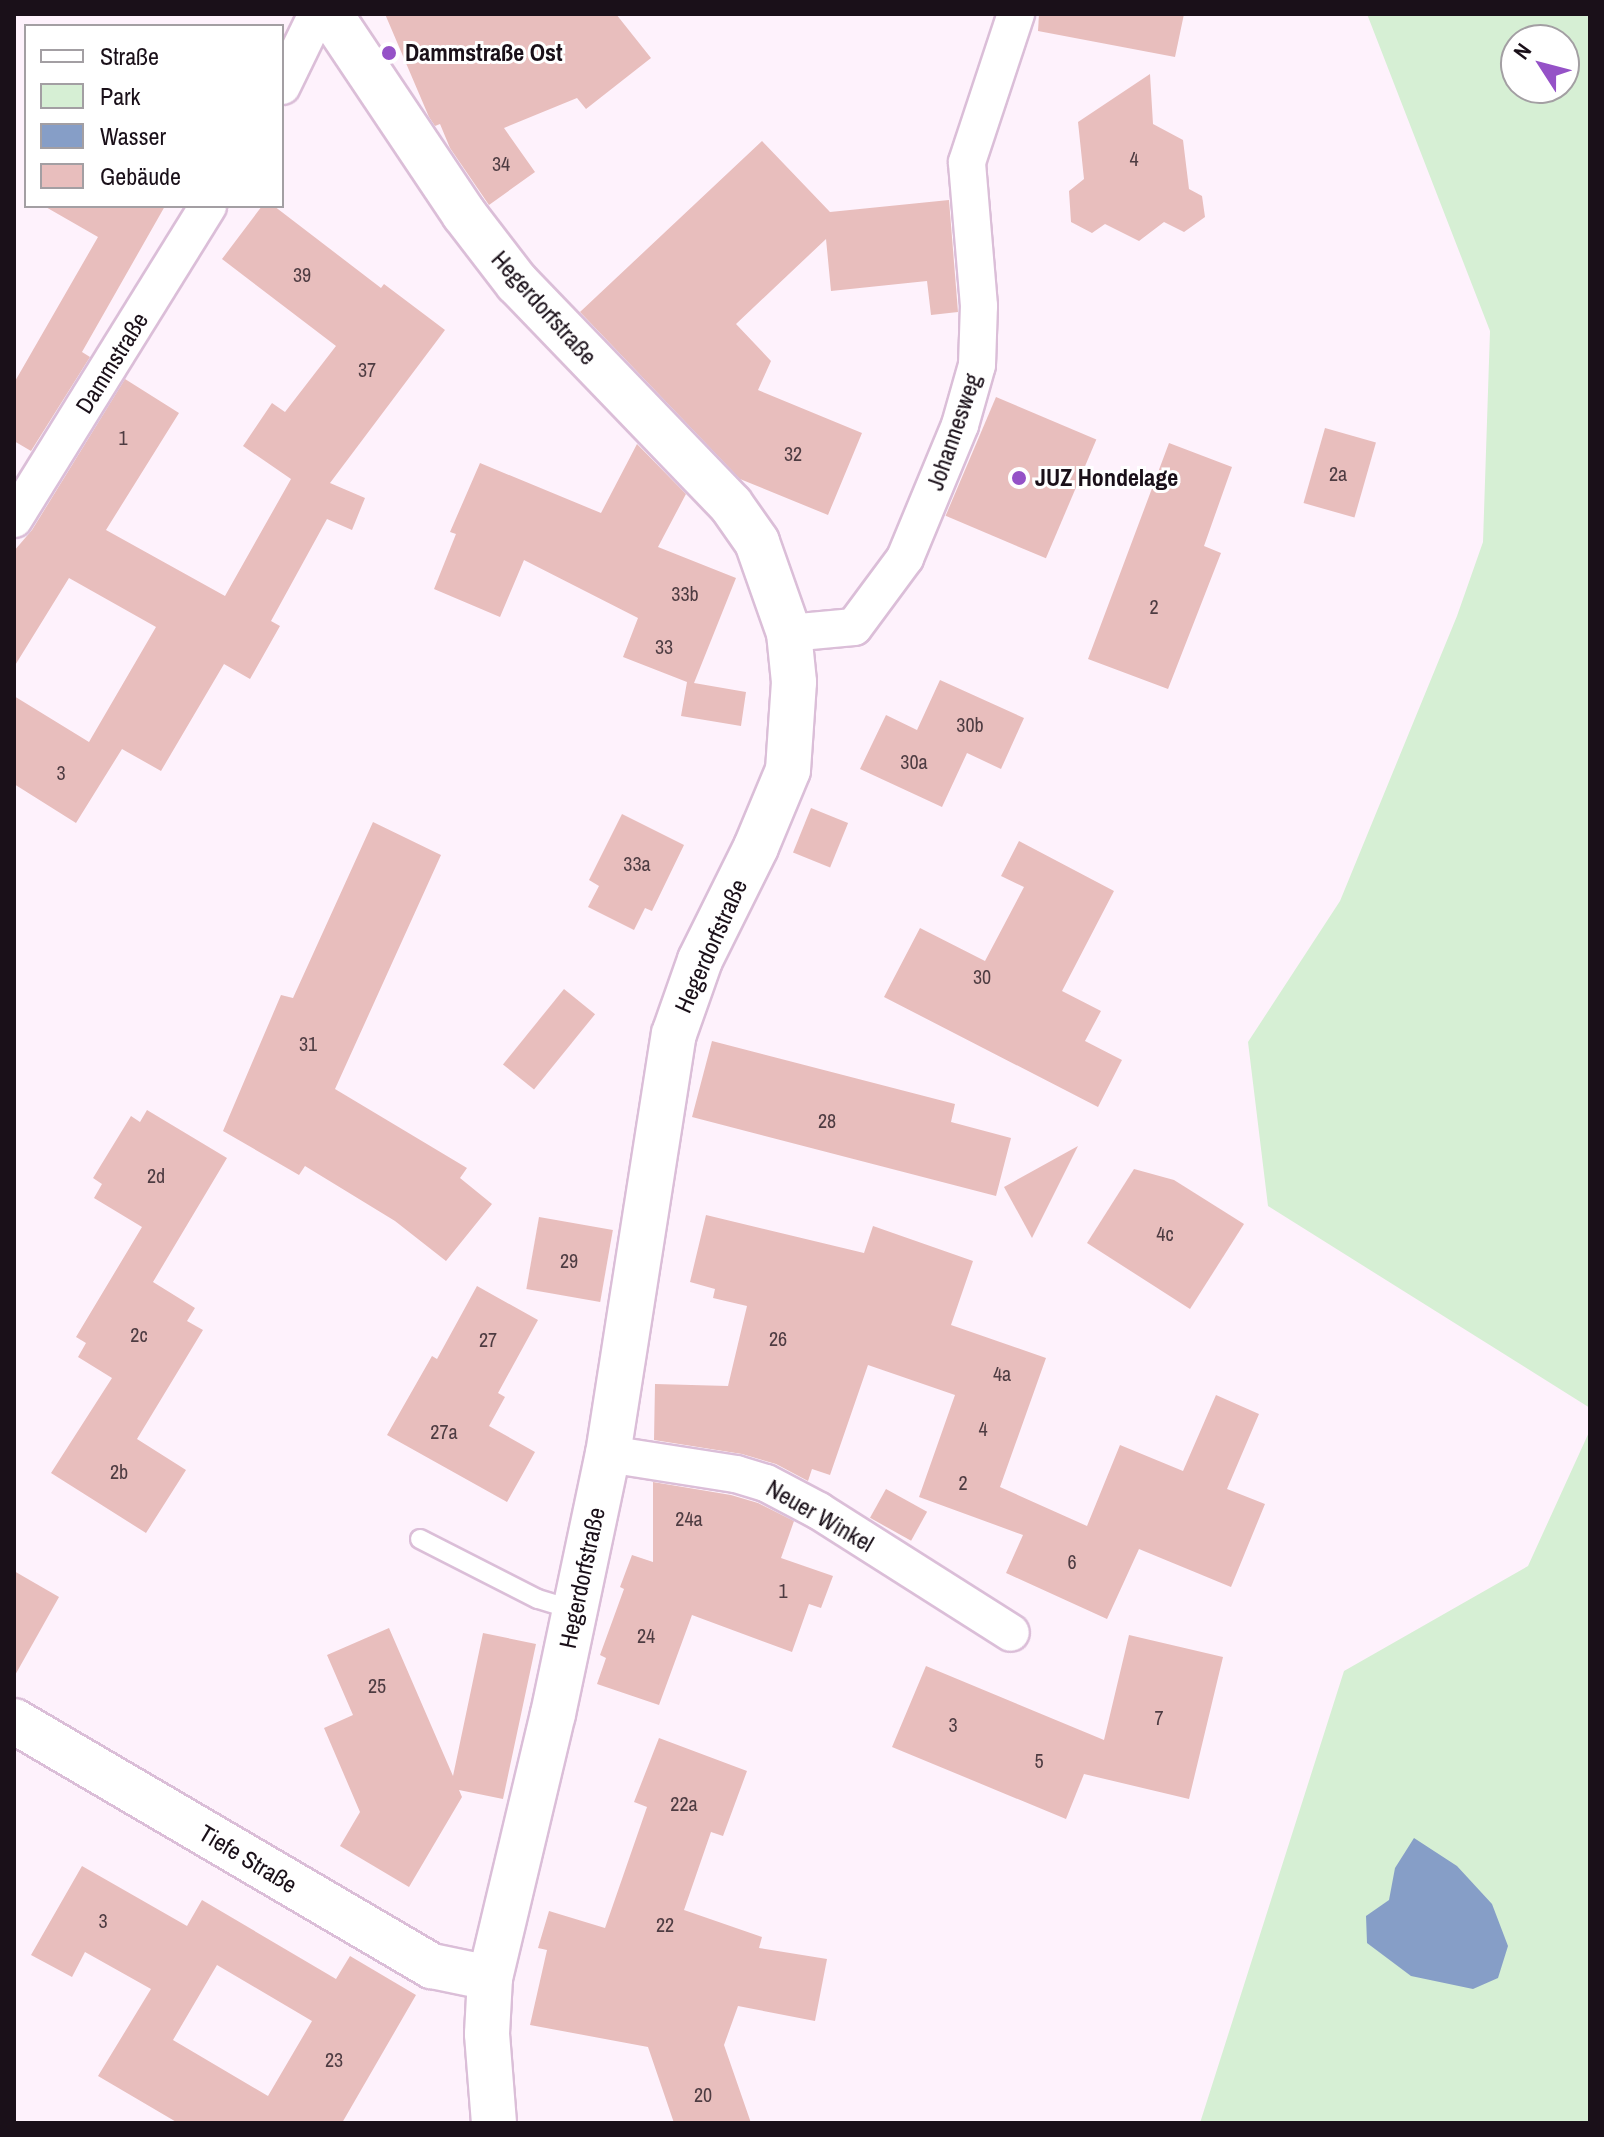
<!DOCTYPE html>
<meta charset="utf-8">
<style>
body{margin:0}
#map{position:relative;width:1604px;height:2137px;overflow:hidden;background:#fef2fc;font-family:"Archivo Narrow",sans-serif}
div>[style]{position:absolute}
.green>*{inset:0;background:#d6efd4}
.water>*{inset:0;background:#869ec7}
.building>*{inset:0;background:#e8bebd;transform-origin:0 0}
.roads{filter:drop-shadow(2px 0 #dbbed8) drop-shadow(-2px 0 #dbbed8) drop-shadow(0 2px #dbbed8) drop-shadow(0 -2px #dbbed8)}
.service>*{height:18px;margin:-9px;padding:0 9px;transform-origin:9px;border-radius:9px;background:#fff}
.minor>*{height:36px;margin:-18px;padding:0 18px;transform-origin:18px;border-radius:18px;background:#fff}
.tertiary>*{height:44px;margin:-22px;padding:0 22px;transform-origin:22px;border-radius:22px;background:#fff}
.secondary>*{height:44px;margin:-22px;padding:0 22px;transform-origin:22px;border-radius:22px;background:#fff}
.dots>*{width:22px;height:22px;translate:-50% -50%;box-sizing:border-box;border:4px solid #fff;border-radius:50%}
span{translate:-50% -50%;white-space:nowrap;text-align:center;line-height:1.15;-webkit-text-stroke:6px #fff;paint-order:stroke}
.number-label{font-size:20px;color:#4e3c42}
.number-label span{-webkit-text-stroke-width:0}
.poi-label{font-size:24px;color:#1a1019;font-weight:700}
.left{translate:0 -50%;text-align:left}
.street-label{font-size:24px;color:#1a1019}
.frame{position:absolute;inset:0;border:16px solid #1a1019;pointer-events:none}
.legend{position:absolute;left:24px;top:24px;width:260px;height:184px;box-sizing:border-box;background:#fff;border:2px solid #a39fa3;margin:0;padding:10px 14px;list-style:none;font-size:24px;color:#1a1019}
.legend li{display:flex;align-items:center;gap:16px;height:40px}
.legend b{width:40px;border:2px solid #a39fa3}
.north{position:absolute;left:1500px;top:24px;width:80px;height:80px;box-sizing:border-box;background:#fff;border:2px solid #a39fa3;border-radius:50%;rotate:306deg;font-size:22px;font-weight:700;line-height:32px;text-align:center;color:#1a1019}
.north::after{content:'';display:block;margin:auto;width:28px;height:36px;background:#9552c7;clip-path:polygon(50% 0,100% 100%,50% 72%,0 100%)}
</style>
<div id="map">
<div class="green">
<div style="clip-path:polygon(evenodd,1367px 14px,1590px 14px,1590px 1408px,1268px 1206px,1248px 1042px,1340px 901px,1457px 616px,1483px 542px,1490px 331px,1367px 14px,1516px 40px,1564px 40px,1564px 88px,1516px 88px,1516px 40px)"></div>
<div style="clip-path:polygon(1590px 1430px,1590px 2123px,1200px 2123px,1344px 1671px,1528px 1566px)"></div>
</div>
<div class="water">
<div style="clip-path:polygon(1414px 1838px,1457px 1866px,1492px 1904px,1508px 1946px,1498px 1978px,1473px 1989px,1411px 1976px,1367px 1943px,1366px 1916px,1389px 1900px,1395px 1868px)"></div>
</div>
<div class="building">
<div style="clip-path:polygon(385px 14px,616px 14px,651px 58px,586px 109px,577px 98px,504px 128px,535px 172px,489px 205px,450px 148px,440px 124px,435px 126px,429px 117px)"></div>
<div style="clip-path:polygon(1039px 14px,1184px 14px,1175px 57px,1038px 31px)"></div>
<div style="clip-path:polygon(1150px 74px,1153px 124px,1183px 140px,1189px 189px,1202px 196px,1205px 217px,1184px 232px,1164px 222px,1139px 241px,1105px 224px,1092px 233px,1071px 222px,1069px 191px,1084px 179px,1078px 122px)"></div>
<div style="clip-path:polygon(762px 141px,830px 212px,949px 200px,958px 312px,931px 315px,927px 281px,831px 291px,826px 239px,736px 324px,771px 361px,758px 390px,862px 433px,828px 515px,740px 479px,580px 312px)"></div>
<div style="clip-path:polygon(44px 206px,165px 206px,82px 352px,90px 357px,31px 451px,14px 441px,14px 383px,98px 237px)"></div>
<div style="clip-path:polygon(262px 206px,274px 206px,381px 288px,384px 284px,445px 330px,330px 483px,365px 498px,352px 530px,327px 519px,271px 621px,280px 626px,250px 679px,224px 664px,161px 771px,122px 749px,76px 823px,14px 784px,14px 696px,89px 742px,156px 627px,69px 578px,14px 667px,14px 551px,32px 530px,125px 379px,179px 413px,106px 530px,225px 596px,291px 479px,243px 446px,272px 403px,285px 412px,336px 346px,222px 259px)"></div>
<div style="left:996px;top:397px;width:109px;height:129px;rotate:23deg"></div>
<div style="left:1325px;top:428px;width:53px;height:78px;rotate:16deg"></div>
<div style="clip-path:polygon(1169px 443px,1232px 467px,1204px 546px,1221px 553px,1168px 689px,1088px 659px)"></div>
<div style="clip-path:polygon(637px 444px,686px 494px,658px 547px,736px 578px,694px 683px,746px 692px,741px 726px,681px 716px,687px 682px,623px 657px,638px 618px,524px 560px,500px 617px,434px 589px,456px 534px,450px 532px,480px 463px,601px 513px)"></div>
<div style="clip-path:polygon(940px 680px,1024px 718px,1001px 769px,967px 753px,942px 807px,860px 769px,886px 715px,917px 730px)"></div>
<div style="left:811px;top:808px;width:40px;height:48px;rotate:22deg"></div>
<div style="clip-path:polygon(622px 814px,684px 845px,652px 911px,645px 908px,634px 930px,588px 907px,599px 886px,589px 880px)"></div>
<div style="clip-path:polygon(373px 822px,441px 855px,335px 1089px,467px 1168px,460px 1178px,492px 1204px,446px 1261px,395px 1221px,305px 1166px,299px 1175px,223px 1131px,281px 995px,293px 998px)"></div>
<div style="clip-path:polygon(1019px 841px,1114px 891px,1062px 991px,1101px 1011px,1085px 1041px,1122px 1060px,1098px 1107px,884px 997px,920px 928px,985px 961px,1024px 887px,1001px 876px)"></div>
<div style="left:564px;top:989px;width:40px;height:97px;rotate:39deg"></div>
<div style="clip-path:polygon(712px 1041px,955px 1104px,951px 1122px,1011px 1138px,996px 1196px,692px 1117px)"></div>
<div style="clip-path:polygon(147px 1110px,227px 1158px,153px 1282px,195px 1308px,187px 1321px,203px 1330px,137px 1439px,186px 1470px,146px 1533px,51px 1473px,112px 1378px,78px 1357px,86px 1343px,76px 1337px,142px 1227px,94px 1198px,102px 1184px,93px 1178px,131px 1116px,140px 1122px)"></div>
<div style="clip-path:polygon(1078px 1146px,1032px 1238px,1004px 1187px)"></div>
<div style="clip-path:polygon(1134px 1169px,1174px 1180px,1244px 1224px,1190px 1309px,1087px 1243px)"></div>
<div style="clip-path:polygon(706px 1215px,864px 1253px,873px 1226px,973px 1261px,951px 1325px,1046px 1358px,1000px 1487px,1087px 1526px,1120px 1445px,1183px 1471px,1216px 1395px,1259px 1414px,1227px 1489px,1265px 1504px,1231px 1587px,1139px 1549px,1107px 1619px,1006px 1573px,1023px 1535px,919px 1497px,955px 1395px,868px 1365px,830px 1475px,812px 1469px,808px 1481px,776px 1464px,742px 1454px,654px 1440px,655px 1384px,728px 1386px,747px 1306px,713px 1298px,715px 1289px,690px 1282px)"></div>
<div style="left:539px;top:1217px;width:75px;height:73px;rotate:10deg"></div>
<div style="clip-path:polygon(477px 1286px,538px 1320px,498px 1393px,505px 1397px,489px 1426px,535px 1452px,507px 1502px,387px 1435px,432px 1356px,437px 1359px)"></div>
<div style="clip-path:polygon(653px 1482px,731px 1495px,758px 1503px,794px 1521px,781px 1558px,833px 1576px,821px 1608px,809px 1604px,792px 1652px,692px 1615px,659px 1705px,597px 1684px,606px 1658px,600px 1655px,624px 1589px,620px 1587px,632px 1555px,653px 1562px)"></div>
<div style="left:886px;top:1489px;width:47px;height:33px;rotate:29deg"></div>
<div style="clip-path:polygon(14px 1571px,59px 1597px,14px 1677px)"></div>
<div style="clip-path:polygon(389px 1628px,453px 1776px,483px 1633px,536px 1644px,503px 1799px,459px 1790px,462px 1797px,409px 1887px,340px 1846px,360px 1812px,324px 1728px,353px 1715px,327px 1655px)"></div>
<div style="clip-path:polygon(1129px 1635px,1223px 1657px,1189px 1799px,1084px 1774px,1066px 1819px,892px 1747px,926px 1666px,1104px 1740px)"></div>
<div style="clip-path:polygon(659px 1738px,747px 1771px,723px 1836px,711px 1832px,684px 1910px,762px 1937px,759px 1948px,827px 1959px,815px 2021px,738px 2006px,724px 2045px,751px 2123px,674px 2123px,648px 2047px,530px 2025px,547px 1950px,538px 1948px,549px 1911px,605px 1928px,647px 1807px,634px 1802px)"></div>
<div style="clip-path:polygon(evenodd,82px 1866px,187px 1926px,202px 1900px,336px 1979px,350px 1956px,416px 1995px,342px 2123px,178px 2123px,98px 2076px,151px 1989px,85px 1952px,72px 1977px,31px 1955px,82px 1866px,217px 1965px,312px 2021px,268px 2096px,173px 2040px,217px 1965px)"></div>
</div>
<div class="roads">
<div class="service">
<div style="left:420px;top:1539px;width:132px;rotate:27deg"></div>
<div style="left:538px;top:1599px;width:39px;rotate:17deg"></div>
</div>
<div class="minor">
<div style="left:282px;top:86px;width:80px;rotate:-64.1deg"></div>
<div style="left:14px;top:519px;width:368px;rotate:-58.2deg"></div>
<div style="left:789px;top:633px;width:65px;rotate:-5.3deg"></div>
<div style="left:854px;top:627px;width:86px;rotate:-53.5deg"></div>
<div style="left:905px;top:558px;width:144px;rotate:-67.5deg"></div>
<div style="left:960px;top:425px;width:62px;rotate:-74.2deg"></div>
<div style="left:977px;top:365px;width:59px;rotate:-88.1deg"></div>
<div style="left:979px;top:306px;width:144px;rotate:-94.8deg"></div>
<div style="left:967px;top:162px;width:156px;rotate:-71.7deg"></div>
<div style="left:608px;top:1454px;width:130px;rotate:8.9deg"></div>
<div style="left:736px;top:1474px;width:31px;rotate:17deg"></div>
<div style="left:766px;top:1483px;width:60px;rotate:27.8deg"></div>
<div style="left:819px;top:1511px;width:227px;rotate:32.4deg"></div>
</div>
<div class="tertiary">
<div style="left:490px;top:1978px;width:56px;rotate:93.1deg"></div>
<div style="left:487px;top:2034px;width:89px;rotate:85.5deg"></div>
</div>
<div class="secondary">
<div style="left:14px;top:1721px;width:485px;rotate:30.4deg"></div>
<div style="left:432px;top:1966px;width:59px;rotate:11.7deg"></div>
<div style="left:490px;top:1978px;width:271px;rotate:-76.6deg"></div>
<div style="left:553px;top:1714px;width:266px;rotate:-78.1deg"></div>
<div style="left:608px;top:1454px;width:425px;rotate:-81.1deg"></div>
<div style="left:674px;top:1034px;width:78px;rotate:-70.6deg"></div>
<div style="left:700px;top:960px;width:126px;rotate:-63.6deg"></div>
<div style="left:756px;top:847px;width:83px;rotate:-67.4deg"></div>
<div style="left:788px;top:770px;width:88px;rotate:-86.1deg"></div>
<div style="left:794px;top:682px;width:49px;rotate:-95.8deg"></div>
<div style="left:789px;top:633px;width:96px;rotate:-109.4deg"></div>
<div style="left:757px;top:542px;width:45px;rotate:-125.1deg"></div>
<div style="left:731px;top:505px;width:308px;rotate:-133.9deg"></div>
<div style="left:517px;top:283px;width:87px;rotate:-127.5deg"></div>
<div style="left:464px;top:214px;width:241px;rotate:-123.8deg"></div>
</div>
</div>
<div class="dots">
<div style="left:389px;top:53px;background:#9552c7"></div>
<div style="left:1019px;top:478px;background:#9552c7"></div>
</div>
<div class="number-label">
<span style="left:1134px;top:158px">4</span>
<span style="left:501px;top:163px">34</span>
<span style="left:302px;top:274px">39</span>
<span style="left:367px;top:369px">37</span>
<span style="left:123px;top:437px">1</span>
<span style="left:793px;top:453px">32</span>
<span style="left:1338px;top:473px">2a</span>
<span style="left:685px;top:593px">33b</span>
<span style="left:1154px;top:606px">2</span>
<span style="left:664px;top:646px">33</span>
<span style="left:970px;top:724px">30b</span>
<span style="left:914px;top:761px">30a</span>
<span style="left:61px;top:772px">3</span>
<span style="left:637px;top:863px">33a</span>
<span style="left:982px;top:976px">30</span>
<span style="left:308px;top:1043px">31</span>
<span style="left:827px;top:1120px">28</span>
<span style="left:156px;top:1175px">2d</span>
<span style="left:1165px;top:1233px">4c</span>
<span style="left:569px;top:1260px">29</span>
<span style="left:139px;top:1334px">2c</span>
<span style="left:778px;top:1338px">26</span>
<span style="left:488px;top:1339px">27</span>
<span style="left:1002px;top:1373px">4a</span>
<span style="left:983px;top:1428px">4</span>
<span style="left:444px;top:1431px">27a</span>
<span style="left:119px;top:1471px">2b</span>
<span style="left:963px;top:1482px">2</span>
<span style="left:689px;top:1518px">24a</span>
<span style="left:1072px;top:1561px">6</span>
<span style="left:783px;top:1590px">1</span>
<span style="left:646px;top:1635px">24</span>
<span style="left:377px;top:1685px">25</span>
<span style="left:1159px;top:1717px">7</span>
<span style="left:953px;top:1724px">3</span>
<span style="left:1039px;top:1760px">5</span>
<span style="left:684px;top:1803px">22a</span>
<span style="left:103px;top:1920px">3</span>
<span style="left:665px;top:1924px">22</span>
<span style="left:334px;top:2059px">23</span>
<span style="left:703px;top:2094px">20</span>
</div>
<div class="poi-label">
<span class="left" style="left:405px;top:53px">Dammstraße Ost</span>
<span class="left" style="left:1035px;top:478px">JUZ Hondelage</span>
</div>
<div class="street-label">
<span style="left:544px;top:308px;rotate:48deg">Hegerdorfstraße</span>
<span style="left:112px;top:363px;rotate:-58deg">Dammstraße</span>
<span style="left:954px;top:432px;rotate:-71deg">Johannesweg</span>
<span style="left:711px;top:946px;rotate:-66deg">Hegerdorfstraße</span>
<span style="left:820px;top:1516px;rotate:30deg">Neuer Winkel</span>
<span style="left:582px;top:1578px;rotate:-78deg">Hegerdorfstraße</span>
<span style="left:248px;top:1859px;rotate:31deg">Tiefe Straße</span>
</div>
<div class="frame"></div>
<ul class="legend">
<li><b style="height:10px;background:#fff"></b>Straße</li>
<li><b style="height:22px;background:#d6efd4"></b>Park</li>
<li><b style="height:22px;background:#869ec7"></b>Wasser</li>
<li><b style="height:22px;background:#e8bebd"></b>Gebäude</li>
</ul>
<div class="north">N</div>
</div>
